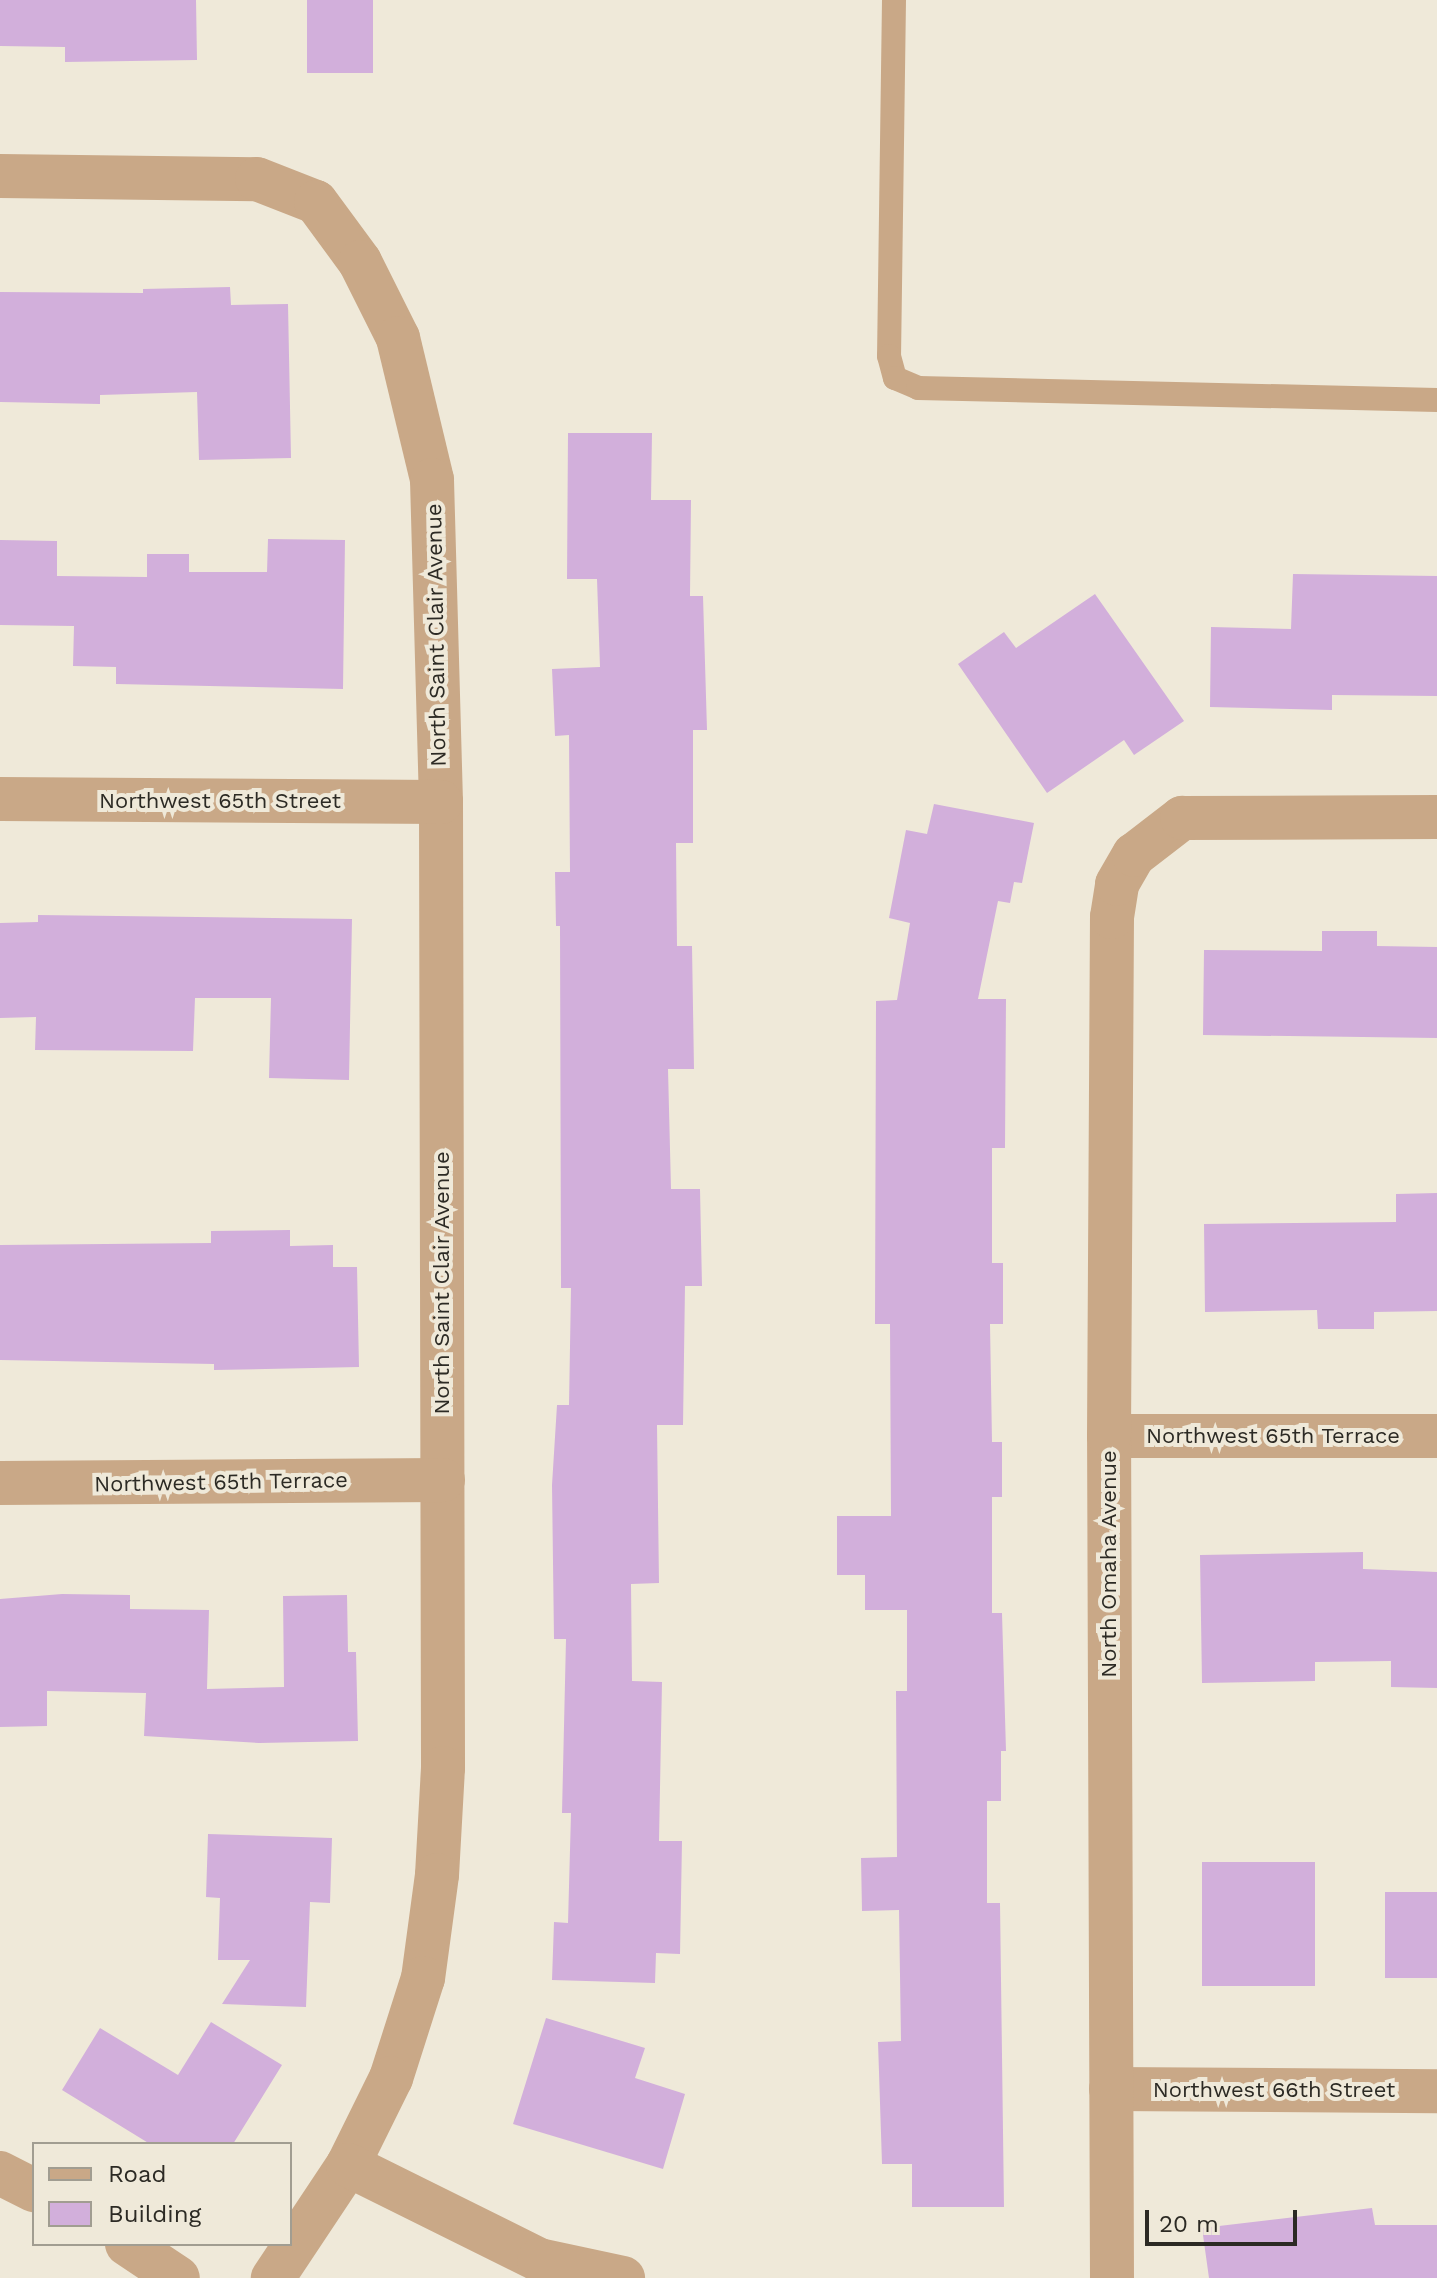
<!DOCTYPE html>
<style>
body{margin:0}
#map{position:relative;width:1437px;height:2278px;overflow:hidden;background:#efe9d9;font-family:"Work Sans",sans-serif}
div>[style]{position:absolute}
.building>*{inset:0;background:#d2afdb;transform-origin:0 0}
.service>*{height:24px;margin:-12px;padding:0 12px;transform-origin:12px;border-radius:12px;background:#c9a887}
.minor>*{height:44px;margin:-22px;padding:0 22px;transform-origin:22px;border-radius:22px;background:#c9a887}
span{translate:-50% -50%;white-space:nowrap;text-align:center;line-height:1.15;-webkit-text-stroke:8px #efe9d9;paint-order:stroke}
.street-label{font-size:22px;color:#2c2a24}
.legend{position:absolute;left:32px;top:2142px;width:260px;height:104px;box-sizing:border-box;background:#efe9d9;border:2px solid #a19d91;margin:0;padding:10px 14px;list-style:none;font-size:24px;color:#2c2a24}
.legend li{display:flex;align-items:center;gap:16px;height:40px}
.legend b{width:40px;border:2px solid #a19d91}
.scale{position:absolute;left:1145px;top:2210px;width:152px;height:36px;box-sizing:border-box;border:4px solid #2c2a24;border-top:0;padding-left:10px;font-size:24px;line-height:28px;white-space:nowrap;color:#2c2a24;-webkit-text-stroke:6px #efe9d9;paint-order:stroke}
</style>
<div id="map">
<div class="building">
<div style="clip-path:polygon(0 0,196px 0,197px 60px,65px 62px,65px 47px,0 46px)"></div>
<div style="left:307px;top:0;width:66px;height:73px"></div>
<div style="clip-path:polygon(230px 287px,231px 305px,288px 304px,291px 458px,199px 460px,197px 392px,100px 395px,100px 404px,0 402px,0 292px,143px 293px,143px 289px)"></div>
<div style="clip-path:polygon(568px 433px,652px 433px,651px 500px,691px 500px,690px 596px,703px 596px,707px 730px,693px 730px,693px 843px,676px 843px,677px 946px,692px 946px,694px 1069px,668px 1069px,671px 1189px,700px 1189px,702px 1286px,685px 1286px,683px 1425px,657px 1425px,659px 1583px,631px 1584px,632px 1681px,662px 1682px,659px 1841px,682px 1841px,680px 1954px,656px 1953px,655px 1983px,552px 1980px,554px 1922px,568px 1923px,571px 1813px,562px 1813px,566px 1639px,554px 1639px,552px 1485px,557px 1405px,569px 1405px,571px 1288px,561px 1288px,560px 926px,556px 926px,555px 872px,570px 872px,569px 735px,555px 736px,552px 669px,600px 667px,597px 579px,567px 579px)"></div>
<div style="clip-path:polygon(268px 539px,345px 540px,343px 689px,116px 684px,116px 667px,73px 666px,74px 626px,0 625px,0 540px,57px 541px,57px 576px,147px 577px,147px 554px,189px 554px,189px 572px,267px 572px)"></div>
<div style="clip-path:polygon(1293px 574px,1437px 576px,1437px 696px,1332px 695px,1332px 710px,1210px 707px,1211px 627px,1291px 629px)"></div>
<div style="clip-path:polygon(1095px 594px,1184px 721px,1134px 755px,1124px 740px,1047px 793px,958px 664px,1004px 632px,1016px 648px)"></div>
<div style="clip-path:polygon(934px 804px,1034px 823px,1022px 883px,1014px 882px,1010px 903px,998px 901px,978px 999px,1006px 999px,1005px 1148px,992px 1148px,992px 1263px,1003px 1263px,1003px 1324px,990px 1324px,992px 1442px,1002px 1442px,1002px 1497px,992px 1497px,992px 1613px,1002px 1613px,1006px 1751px,1001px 1751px,1001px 1801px,987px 1801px,987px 1903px,1000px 1903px,1004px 2207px,912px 2207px,912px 2164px,882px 2164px,878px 2042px,901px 2041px,899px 1910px,862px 1911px,861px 1858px,897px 1857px,896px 1691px,907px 1691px,907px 1610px,865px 1610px,865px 1575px,837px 1575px,837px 1516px,891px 1516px,890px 1324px,875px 1324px,876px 1001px,897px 1000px,910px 923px,889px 918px,906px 830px,927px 834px)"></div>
<div style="clip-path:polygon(38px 915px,352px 919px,349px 1080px,269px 1078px,271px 998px,195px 998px,193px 1051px,35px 1050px,36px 1017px,0 1018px,0 923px,38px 922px)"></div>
<div style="clip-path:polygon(1322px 931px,1377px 931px,1377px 946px,1437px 947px,1437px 1038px,1203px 1035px,1204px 950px,1322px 951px)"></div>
<div style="clip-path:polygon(1437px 1193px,1437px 1311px,1374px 1312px,1374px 1329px,1318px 1329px,1317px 1310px,1205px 1312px,1204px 1224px,1396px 1222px,1396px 1194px)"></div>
<div style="clip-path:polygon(290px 1230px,290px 1246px,333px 1245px,333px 1267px,357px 1267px,359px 1367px,214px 1370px,214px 1364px,0 1360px,0 1245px,211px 1243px,211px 1231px)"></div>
<div style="clip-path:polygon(1363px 1552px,1363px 1569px,1437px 1572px,1437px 1688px,1391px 1687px,1391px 1661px,1315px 1662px,1315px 1681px,1202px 1683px,1200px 1555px)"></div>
<div style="clip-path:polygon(62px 1594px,130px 1595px,130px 1609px,209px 1610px,207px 1689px,284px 1687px,283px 1596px,347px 1595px,348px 1652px,356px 1652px,358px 1741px,259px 1743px,144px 1736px,146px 1693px,47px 1691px,47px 1726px,0 1727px,0 1599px)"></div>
<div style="clip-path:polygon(208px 1834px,332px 1838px,330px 1903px,310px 1902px,306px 2007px,222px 2004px,250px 1960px,218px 1960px,220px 1898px,206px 1897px)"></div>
<div style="left:1202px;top:1862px;width:113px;height:124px"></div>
<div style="left:1385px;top:1892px;width:52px;height:86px"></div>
<div style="clip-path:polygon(546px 2018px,645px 2048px,635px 2078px,685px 2094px,663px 2169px,513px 2124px)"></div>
<div style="clip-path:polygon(211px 2022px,282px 2065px,233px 2144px,150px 2144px,62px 2090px,100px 2028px,178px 2075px)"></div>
<div style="clip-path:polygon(1372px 2208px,1375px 2225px,1437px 2225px,1437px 2278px,1209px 2278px,1202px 2228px)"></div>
</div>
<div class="service">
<div style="left:894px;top:0;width:356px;rotate:90.8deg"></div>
<div style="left:889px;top:356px;width:23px;rotate:75deg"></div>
<div style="left:895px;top:378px;width:25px;rotate:23deg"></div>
<div style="left:918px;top:388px;width:519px;rotate:1.32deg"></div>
</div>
<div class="minor">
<div style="left:0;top:176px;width:257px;rotate:0.7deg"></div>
<div style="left:257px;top:179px;width:63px;rotate:21.3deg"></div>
<div style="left:316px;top:202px;width:74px;rotate:53.7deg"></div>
<div style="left:360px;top:262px;width:85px;rotate:63.4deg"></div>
<div style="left:398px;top:338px;width:146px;rotate:76.5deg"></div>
<div style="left:432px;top:480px;width:322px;rotate:88.4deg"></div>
<div style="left:441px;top:802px;width:966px;rotate:89.88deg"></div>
<div style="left:443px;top:1768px;width:107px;rotate:93.2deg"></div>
<div style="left:437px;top:1875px;width:104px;rotate:97.7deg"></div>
<div style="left:423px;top:1978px;width:105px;rotate:107.7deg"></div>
<div style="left:391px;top:2078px;width:97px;rotate:116.3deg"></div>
<div style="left:348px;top:2165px;width:136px;rotate:123.6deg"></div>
<div style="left:0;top:799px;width:441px;rotate:0.4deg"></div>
<div style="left:1109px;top:1436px;width:328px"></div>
<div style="left:0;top:1483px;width:443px;rotate:-0.4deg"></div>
<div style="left:1111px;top:2089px;width:326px;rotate:0.4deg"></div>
<div style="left:348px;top:2165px;width:213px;rotate:26.4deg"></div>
<div style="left:539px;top:2260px;width:86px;rotate:12.1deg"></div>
<div style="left:0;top:2173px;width:38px;rotate:27deg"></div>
<div style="left:127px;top:2244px;width:61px;rotate:33.7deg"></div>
<div style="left:1112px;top:2278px;width:842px;rotate:-90.2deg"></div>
<div style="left:1109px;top:1436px;width:519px;rotate:-89.67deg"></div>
<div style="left:1112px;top:917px;width:33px;rotate:-81deg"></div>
<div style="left:1117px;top:884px;width:34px;rotate:-60deg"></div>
<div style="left:1134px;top:855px;width:61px;rotate:-37.6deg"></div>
<div style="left:1182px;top:818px;width:255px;rotate:-0.2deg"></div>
</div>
<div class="street-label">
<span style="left:436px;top:635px;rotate:-91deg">North Saint Clair Avenue</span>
<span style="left:220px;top:801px">Northwest 65th Street</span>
<span style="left:442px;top:1283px;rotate:-90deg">North Saint Clair Avenue</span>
<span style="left:1273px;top:1436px">Northwest 65th Terrace</span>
<span style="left:221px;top:1482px;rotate:-1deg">Northwest 65th Terrace</span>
<span style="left:1109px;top:1564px;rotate:-90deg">North Omaha Avenue</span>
<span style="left:1274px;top:2090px">Northwest 66th Street</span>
</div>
<ul class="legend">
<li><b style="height:10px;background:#c9a887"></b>Road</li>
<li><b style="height:22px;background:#d2afdb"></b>Building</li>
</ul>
<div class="scale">20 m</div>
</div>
